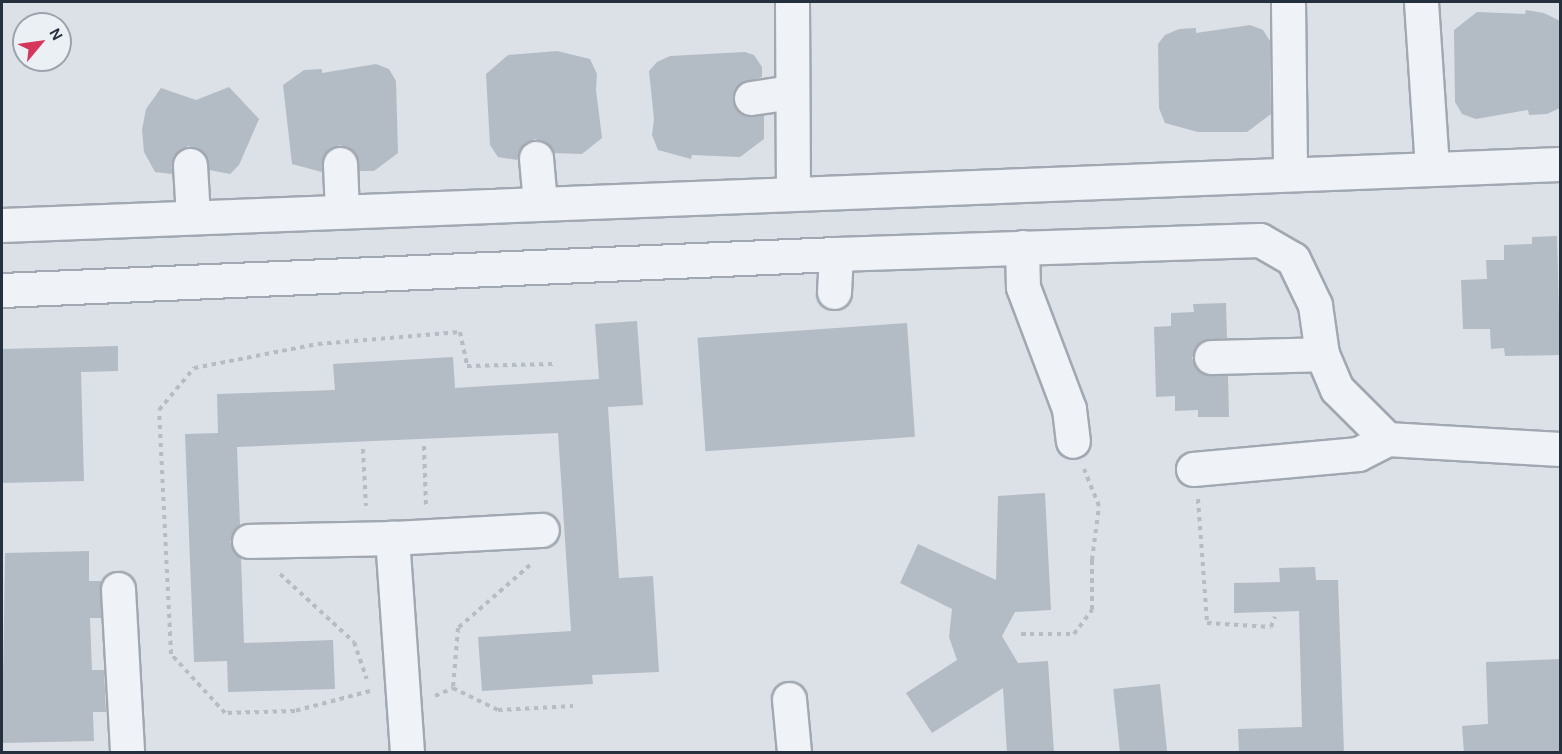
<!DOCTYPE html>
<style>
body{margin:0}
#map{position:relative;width:1562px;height:754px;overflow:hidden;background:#dce1e7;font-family:Karla,sans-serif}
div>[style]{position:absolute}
.building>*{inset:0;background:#b3bbc5;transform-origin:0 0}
.path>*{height:4px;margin-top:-2px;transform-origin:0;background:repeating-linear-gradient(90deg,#b6bcc3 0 4.5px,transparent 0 9px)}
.roads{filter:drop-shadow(2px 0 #a1a8b1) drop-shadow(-2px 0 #a1a8b1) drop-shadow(0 2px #a1a8b1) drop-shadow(0 -2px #a1a8b1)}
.minor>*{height:33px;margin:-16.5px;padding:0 16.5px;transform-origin:16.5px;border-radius:16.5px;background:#eff2f6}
span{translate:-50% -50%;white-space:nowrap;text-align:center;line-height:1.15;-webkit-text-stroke:4.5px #ebf0f5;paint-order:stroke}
.frame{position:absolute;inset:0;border:3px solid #25303f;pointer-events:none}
.north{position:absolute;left:12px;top:12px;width:60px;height:60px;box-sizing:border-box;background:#ebf0f5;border:2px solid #9ca3ac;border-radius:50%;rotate:61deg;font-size:16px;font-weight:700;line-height:24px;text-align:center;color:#25303f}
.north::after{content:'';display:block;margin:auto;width:21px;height:27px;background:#d7365c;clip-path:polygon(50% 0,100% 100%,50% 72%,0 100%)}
</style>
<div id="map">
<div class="building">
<div style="clip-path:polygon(1526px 10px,1544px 13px,1560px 21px,1560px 108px,1547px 114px,1529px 115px,1528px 110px,1476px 119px,1462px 114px,1455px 102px,1454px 30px,1477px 12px,1525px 14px)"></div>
<div style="clip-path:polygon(1250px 25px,1263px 30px,1270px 41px,1271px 114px,1247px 132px,1198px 132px,1165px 123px,1159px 108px,1158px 44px,1165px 35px,1179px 29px,1196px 28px,1196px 33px)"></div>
<div style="clip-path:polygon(557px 51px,590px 59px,597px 74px,596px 90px,602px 138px,582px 154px,553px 153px,544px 141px,535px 139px,525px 143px,517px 160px,498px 157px,490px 145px,486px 74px,508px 55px)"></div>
<div style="clip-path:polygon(745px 52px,754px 55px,762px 67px,762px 77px,739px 84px,733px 101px,744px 115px,764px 115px,764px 139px,740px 157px,692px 155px,691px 159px,658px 150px,652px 135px,654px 119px,649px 71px,657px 62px,670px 56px)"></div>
<div style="clip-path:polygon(376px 64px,389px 69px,396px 81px,398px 153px,374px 171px,359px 171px,355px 153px,340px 145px,324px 155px,322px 172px,292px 164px,283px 85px,304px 70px,322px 69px,322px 73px)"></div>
<div style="clip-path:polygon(229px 87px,259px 119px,239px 165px,230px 174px,209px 170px,205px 154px,188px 146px,174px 156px,172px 174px,155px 172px,144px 152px,142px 130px,146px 109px,161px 88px,196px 100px)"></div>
<div style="clip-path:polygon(1557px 236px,1560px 355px,1505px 356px,1504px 348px,1491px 349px,1490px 329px,1463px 329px,1461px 280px,1487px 279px,1486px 260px,1504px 260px,1504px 245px,1532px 244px,1532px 237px)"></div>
<div style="clip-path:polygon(1226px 303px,1227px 338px,1202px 341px,1192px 358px,1203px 374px,1228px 375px,1229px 417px,1198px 417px,1198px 410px,1175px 411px,1175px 396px,1156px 397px,1154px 327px,1171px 326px,1171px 313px,1194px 312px,1193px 304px)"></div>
<div style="clip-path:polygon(637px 321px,643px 405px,608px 407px,619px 578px,653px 576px,659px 672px,592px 675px,593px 684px,482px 691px,478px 637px,571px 631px,558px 433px,237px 447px,240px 525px,230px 542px,241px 558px,244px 643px,333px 640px,335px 689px,228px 692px,227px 661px,194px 662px,185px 434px,218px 433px,217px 394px,335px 390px,333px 364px,453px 357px,455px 388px,599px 379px,595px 324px)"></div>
<div style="left:907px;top:323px;width:114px;height:210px;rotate:86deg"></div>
<div style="clip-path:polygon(118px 346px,118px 371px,81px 372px,84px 481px,2px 483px,2px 349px)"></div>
<div style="clip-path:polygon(1045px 493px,1051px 610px,1015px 612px,1002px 636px,1018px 663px,1048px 661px,1054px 753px,1007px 753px,1003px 688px,932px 733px,906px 693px,957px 660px,949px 637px,952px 609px,900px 583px,918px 544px,996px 580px,998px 496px)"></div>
<div style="clip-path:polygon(89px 551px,89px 581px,101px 581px,101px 618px,90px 618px,92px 670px,104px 670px,106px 712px,93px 712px,94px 741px,2px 743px,5px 553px)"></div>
<div style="clip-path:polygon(1315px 567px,1316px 580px,1338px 580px,1344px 753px,1239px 753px,1238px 729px,1302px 727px,1299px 611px,1234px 613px,1234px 583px,1280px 582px,1279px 568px)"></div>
<div style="clip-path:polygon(1560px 659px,1560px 753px,1464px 753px,1462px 726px,1488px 724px,1486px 662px)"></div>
<div style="left:1160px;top:684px;width:69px;height:47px;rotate:84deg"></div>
</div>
<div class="path">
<div style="left:424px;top:446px;width:60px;rotate:88.1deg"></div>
<div style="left:363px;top:449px;width:57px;rotate:87deg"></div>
<div style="left:1198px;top:499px;width:124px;rotate:85.8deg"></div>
<div style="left:1207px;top:623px;width:64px;rotate:3.6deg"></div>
<div style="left:1271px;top:627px;width:11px;rotate:-68deg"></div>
<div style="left:530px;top:565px;width:96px;rotate:138.8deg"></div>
<div style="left:458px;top:628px;width:60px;rotate:94.8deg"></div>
<div style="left:453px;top:688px;width:50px;rotate:26.1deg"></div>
<div style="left:498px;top:710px;width:75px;rotate:-3.1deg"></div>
<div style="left:280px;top:574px;width:100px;rotate:42.6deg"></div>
<div style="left:354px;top:642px;width:39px;rotate:71deg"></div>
<div style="left:1021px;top:634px;width:53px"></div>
<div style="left:1074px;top:634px;width:30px;rotate:-53deg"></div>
<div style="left:1092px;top:610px;width:50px;rotate:-90deg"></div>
<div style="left:1092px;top:560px;width:54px;rotate:-82.6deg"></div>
<div style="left:1099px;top:506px;width:40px;rotate:-112deg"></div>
<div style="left:370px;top:691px;width:78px;rotate:165.1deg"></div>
<div style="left:295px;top:711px;width:70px;rotate:178.4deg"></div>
<div style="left:225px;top:713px;width:80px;rotate:-132.5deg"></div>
<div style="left:171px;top:654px;width:244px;rotate:-92.8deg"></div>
<div style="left:159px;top:410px;width:55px;rotate:-50.2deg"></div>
<div style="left:194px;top:368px;width:126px;rotate:-11deg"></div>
<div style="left:318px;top:344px;width:143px;rotate:-4.8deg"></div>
<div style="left:460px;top:332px;width:35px;rotate:78deg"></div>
<div style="left:467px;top:366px;width:86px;rotate:-1.3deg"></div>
<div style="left:435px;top:696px;width:20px;rotate:-24deg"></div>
</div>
<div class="roads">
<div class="minor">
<div style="left:792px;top:2px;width:190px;rotate:89.7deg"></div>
<div style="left:1288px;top:2px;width:172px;rotate:89.3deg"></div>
<div style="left:1421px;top:2px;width:167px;rotate:86.2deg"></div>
<div style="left:751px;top:98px;width:40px;rotate:-8.5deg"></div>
<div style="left:536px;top:158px;width:45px;rotate:84.9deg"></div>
<div style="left:340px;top:164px;width:47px;rotate:87.6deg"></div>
<div style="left:190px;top:165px;width:52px;rotate:86.7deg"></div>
<div style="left:2px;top:225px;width:1559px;rotate:-2.24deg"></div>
<div style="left:1022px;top:247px;width:40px;rotate:88.6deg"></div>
<div style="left:1023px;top:287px;width:130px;rotate:69.3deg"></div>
<div style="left:1069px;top:409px;width:32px;rotate:83deg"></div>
<div style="left:2px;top:290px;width:835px;rotate:-2.47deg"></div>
<div style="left:836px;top:254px;width:424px;rotate:-1.9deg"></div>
<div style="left:1260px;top:240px;width:38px;rotate:30deg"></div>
<div style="left:1293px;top:259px;width:51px;rotate:64.4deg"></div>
<div style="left:1315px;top:305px;width:49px;rotate:81.9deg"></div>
<div style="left:1322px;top:354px;width:38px;rotate:67deg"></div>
<div style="left:1337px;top:389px;width:71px;rotate:45deg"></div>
<div style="left:1387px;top:439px;width:173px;rotate:3.3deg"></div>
<div style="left:834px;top:292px;width:38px;rotate:-87deg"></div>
<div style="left:1211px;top:357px;width:111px;rotate:-1.5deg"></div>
<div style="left:1193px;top:469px;width:166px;rotate:-5.2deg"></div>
<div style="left:1358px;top:454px;width:33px;rotate:-27deg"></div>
<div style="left:249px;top:541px;width:143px;rotate:-1.2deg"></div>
<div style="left:118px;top:589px;width:163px;rotate:86.8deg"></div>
<div style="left:789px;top:699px;width:53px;rotate:84.6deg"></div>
<div style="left:407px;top:752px;width:215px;rotate:-94deg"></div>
<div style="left:392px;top:538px;width:150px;rotate:-3.1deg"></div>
</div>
</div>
<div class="frame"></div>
<div class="north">N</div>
</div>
